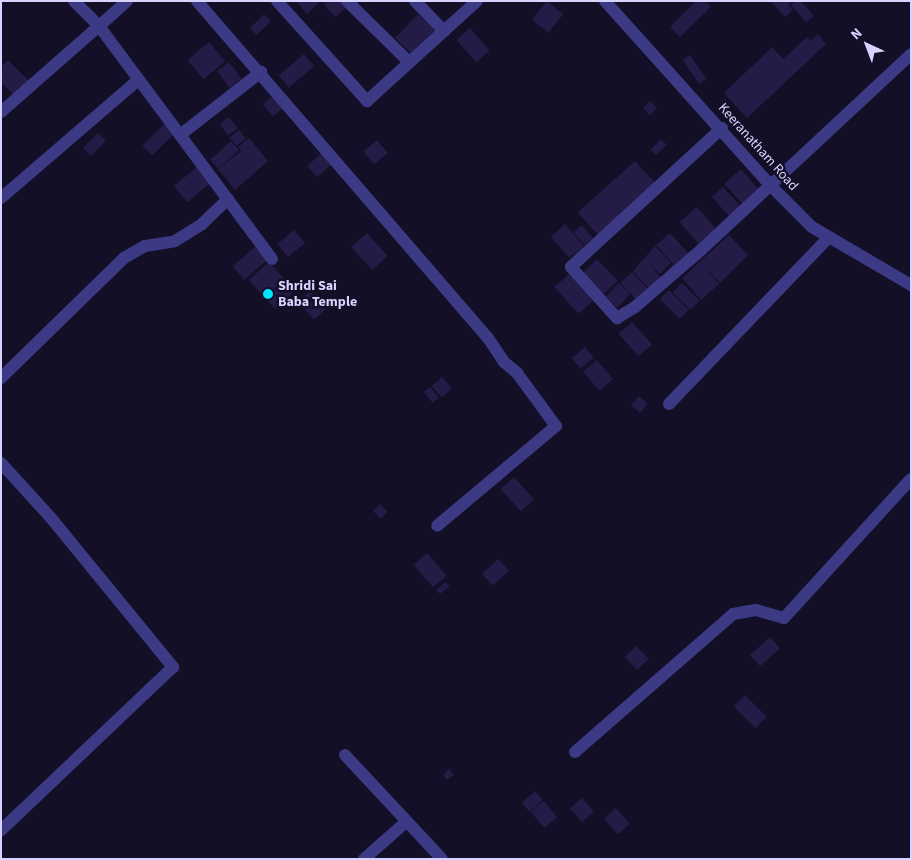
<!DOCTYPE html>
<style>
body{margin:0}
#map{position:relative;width:912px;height:860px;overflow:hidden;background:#130f26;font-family:"Source Sans 3",sans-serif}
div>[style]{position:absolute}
.building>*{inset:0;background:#241b47;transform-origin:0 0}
.minor>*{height:12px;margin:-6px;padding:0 6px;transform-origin:6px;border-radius:6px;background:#3d3a85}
.dots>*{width:14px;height:14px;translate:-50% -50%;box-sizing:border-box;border:2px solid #130f26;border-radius:50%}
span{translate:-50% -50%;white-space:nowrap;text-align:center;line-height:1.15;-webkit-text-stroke:5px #130f26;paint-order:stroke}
.street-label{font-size:14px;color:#d9d4ff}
.poi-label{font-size:14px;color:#d9d4ff;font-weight:700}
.left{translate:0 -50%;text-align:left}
.frame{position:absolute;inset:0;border:2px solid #d9d4ff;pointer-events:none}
.north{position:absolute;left:842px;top:20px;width:50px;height:50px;-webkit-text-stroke:4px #130f26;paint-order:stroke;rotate:317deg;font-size:14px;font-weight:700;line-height:20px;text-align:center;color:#d9d4ff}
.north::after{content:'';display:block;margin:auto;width:18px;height:22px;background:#d9d4ff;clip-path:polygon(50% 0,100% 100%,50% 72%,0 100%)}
</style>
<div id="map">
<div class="building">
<div style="clip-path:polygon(296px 1px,317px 1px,319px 3px,307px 14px)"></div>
<div style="clip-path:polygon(326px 1px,340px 1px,346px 8px,335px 17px,324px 4px)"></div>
<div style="left:547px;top:1px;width:21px;height:24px;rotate:39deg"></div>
<div style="clip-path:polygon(696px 1px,705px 1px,711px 7px,680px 37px,670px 27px)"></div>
<div style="clip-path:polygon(775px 1px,792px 1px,788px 5px,793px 10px,785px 17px,772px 3px)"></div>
<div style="clip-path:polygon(795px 1px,801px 1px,814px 16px,806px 22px,791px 5px)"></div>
<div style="left:264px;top:14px;width:10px;height:20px;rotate:45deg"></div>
<div style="left:418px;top:14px;width:28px;height:33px;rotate:44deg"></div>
<div style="left:470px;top:28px;width:30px;height:18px;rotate:49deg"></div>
<div style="clip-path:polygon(818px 34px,826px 44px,747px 118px,724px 93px,772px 47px,783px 59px,807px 37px,811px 41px)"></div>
<div style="left:209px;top:42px;width:25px;height:28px;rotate:50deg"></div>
<div style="left:304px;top:54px;width:16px;height:33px;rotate:50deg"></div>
<div style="left:690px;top:55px;width:29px;height:9px;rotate:55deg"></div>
<div style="clip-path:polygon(8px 60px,29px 81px,14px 95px,1px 82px,1px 67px)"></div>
<div style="left:229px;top:62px;width:21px;height:15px;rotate:53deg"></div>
<div style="left:275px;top:94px;width:16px;height:16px;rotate:50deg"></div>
<div style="left:650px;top:101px;width:10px;height:10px;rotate:45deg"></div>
<div style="left:229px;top:117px;width:14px;height:12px;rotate:51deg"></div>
<div style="left:165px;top:123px;width:14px;height:32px;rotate:45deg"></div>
<div style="left:239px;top:130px;width:11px;height:12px;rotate:52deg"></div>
<div style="left:98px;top:133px;width:11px;height:21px;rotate:45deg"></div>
<div style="clip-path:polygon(249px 138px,268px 161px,235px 190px,218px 169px,241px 151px,238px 147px)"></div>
<div style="left:661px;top:139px;width:8px;height:15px;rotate:45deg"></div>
<div style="left:377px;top:140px;width:17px;height:18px;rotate:50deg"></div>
<div style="left:231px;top:141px;width:12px;height:28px;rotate:48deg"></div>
<div style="left:325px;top:150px;width:15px;height:24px;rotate:48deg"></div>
<div style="left:635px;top:161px;width:30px;height:77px;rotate:48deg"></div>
<div style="left:197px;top:167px;width:21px;height:30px;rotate:51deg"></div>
<div style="left:741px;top:169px;width:28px;height:22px;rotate:49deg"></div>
<div style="left:723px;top:187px;width:27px;height:15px;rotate:48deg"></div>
<div style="left:697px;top:207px;width:29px;height:23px;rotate:49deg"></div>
<div style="left:565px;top:224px;width:29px;height:19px;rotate:49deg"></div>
<div style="left:582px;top:225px;width:17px;height:11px;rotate:50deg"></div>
<div style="left:294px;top:230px;width:17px;height:22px;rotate:50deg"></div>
<div style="left:367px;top:233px;width:31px;height:21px;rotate:48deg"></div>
<div style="clip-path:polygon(670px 233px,689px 254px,662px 277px,673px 264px,656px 245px)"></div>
<div style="clip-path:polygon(729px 235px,748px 255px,720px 283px,703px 266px,719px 284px,701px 300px,682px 278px)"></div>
<div style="left:256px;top:246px;width:18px;height:31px;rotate:49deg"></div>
<div style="clip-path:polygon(655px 246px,671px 263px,660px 274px,646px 261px,662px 278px,649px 289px,633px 271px)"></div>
<div style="left:597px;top:259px;width:30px;height:20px;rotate:46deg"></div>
<div style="left:269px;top:262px;width:39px;height:27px;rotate:48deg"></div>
<div style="left:632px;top:272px;width:25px;height:16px;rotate:47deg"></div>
<div style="left:570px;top:273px;width:36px;height:21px;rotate:48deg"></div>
<div style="left:619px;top:283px;width:16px;height:19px;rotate:45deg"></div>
<div style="left:682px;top:283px;width:25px;height:13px;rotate:45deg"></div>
<div style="left:669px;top:290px;width:28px;height:13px;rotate:45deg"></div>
<div style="left:310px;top:291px;width:24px;height:16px;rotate:48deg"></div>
<div style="left:632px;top:322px;width:30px;height:18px;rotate:48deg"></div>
<div style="left:585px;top:347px;width:14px;height:17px;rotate:51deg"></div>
<div style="left:597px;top:360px;width:25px;height:18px;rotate:50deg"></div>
<div style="left:442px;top:377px;width:15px;height:14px;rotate:48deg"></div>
<div style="left:430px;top:387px;width:14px;height:8px;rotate:51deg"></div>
<div style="left:639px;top:396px;width:12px;height:12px;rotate:42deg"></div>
<div style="left:514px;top:477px;width:30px;height:18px;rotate:48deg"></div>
<div style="left:380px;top:504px;width:11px;height:10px;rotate:45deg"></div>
<div style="left:427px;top:553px;width:30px;height:18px;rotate:49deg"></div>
<div style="left:498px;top:559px;width:16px;height:22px;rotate:47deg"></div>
<div style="clip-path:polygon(445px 582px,450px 586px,440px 594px,436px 590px)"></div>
<div style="left:770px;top:637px;width:15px;height:27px;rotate:48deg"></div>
<div style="left:636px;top:646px;width:18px;height:16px;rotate:45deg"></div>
<div style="left:745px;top:695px;width:31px;height:16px;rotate:45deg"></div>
<div style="clip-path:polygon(449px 769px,454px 775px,447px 780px,443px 775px)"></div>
<div style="left:535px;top:791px;width:12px;height:18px;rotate:48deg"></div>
<div style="left:582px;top:798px;width:18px;height:16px;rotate:49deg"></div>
<div style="left:544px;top:801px;width:21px;height:17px;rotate:51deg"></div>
<div style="left:616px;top:808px;width:21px;height:16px;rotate:49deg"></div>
</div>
<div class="minor">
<div style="left:127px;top:1px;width:38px;rotate:138deg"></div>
<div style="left:99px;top:26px;width:290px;rotate:53.4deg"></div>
<div style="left:197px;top:1px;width:445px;rotate:49.2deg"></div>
<div style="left:488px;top:338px;width:29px;rotate:56deg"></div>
<div style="left:504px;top:362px;width:17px;rotate:40deg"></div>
<div style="left:517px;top:373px;width:66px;rotate:53.7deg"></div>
<div style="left:556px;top:426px;width:155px;rotate:140deg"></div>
<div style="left:277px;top:1px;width:135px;rotate:48deg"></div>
<div style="left:367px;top:101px;width:149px;rotate:-42.3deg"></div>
<div style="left:347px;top:1px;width:87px;rotate:44.5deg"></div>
<div style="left:415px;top:1px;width:42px;rotate:46deg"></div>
<div style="left:605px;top:1px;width:246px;rotate:48.1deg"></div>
<div style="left:769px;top:184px;width:61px;rotate:45deg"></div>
<div style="left:812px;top:227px;width:115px;rotate:30.4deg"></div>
<div style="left:1px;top:112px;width:130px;rotate:-41.3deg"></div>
<div style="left:99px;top:26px;width:35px;rotate:-135deg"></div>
<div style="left:722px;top:128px;width:205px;rotate:137.4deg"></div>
<div style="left:571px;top:267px;width:69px;rotate:48deg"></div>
<div style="left:617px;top:318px;width:21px;rotate:-31deg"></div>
<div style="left:635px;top:307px;width:87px;rotate:-40.8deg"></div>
<div style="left:701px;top:250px;width:287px;rotate:-43deg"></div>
<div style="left:180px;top:135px;width:103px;rotate:-37.9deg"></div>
<div style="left:1px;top:198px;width:181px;rotate:-40.7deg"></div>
<div style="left:1px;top:378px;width:172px;rotate:-44.3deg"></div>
<div style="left:124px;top:258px;width:24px;rotate:-30deg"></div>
<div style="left:145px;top:246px;width:30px;rotate:-9deg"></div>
<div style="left:175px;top:241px;width:32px;rotate:-32deg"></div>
<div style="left:202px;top:224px;width:36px;rotate:-44deg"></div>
<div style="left:669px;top:404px;width:231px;rotate:-46.2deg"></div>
<div style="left:1px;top:463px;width:74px;rotate:47.7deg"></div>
<div style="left:51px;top:518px;width:193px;rotate:50.7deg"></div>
<div style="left:173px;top:667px;width:237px;rotate:136.5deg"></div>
<div style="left:575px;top:752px;width:210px;rotate:-41.1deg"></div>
<div style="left:733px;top:614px;width:23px;rotate:-10deg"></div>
<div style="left:756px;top:610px;width:29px;rotate:16deg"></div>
<div style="left:784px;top:618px;width:188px;rotate:-47.6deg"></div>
<div style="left:345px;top:755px;width:142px;rotate:47deg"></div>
<div style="left:364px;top:859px;width:56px;rotate:-41.4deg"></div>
</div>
<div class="dots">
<div style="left:268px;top:294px;background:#00e5ff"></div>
</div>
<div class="street-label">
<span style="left:758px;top:147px;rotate:48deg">Keeranatham Road</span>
</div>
<div class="poi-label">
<span class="left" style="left:278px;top:294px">Shridi Sai<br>Baba Temple</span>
</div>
<div class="frame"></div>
<div class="north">N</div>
</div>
